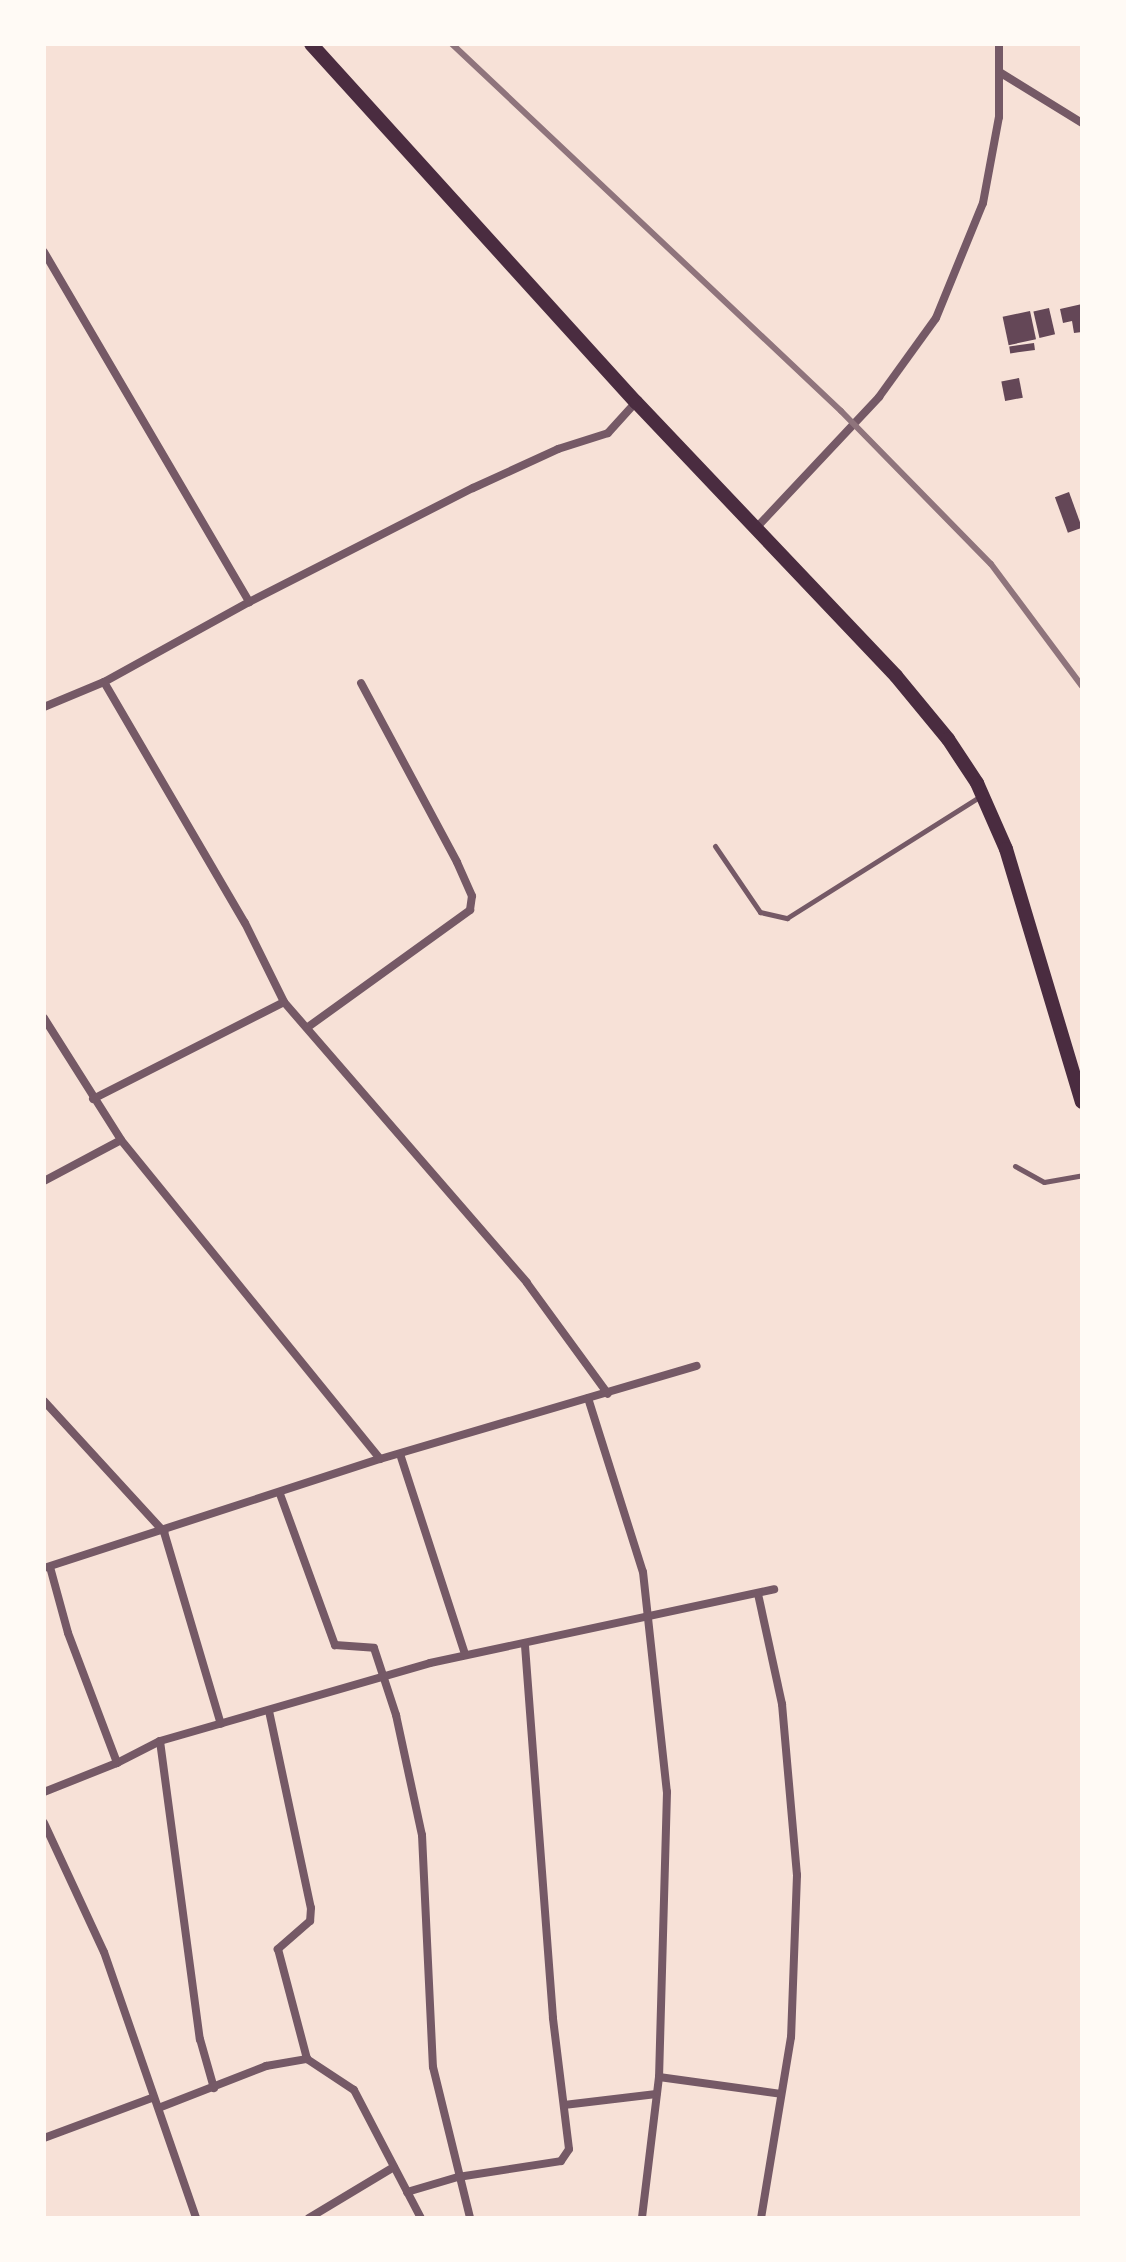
<!DOCTYPE html>
<html>
<head>
<meta charset="utf-8">
<style>
  body { margin:0 }
  #map { position:relative; width:1126px; height:2262px; overflow:hidden; background:#f7e1d7; font-family:"Source Sans 3",sans-serif }
  div>[style] { position:absolute }
  .building>* { inset:0; background:#644757; transform-origin:0 0 }
  .service>* { height:5px; margin:-2.5px; padding:0 2.5px; transform-origin:2.5px; border-radius:2.5px; background:#755966 }
  .minor>* { height:8px; margin:-4px; padding:0 4px; transform-origin:4px; border-radius:4px; background:#755966 }
  .secondary>* { height:14px; margin:-7px; padding:0 7px; transform-origin:7px; border-radius:7px; background:#4a2c40 }
  .rail>* { height:6px; margin:-3px; padding:0 3px; transform-origin:3px; border-radius:3px; background:#8f747c }
  span { translate:-50% -50%; white-space:nowrap; text-align:center; line-height:1.15; -webkit-text-stroke:7px #fffaf5; paint-order:stroke }
  .frame { position:absolute; inset:0; border:46px solid #fffaf5; pointer-events:none }
</style>
</head>
<body>
<div id="map">
  <div class="building">
    <i style="clip-path:polygon(1082px 304px,1082px 332px,1074px 333px,1072px 321px,1063px 323px,1060px 309px)"></i>
    <i style="left:1049px;top:308px;width:27px;height:16px;rotate:77deg"></i>
    <i style="left:1030px;top:311px;width:29px;height:28px;rotate:78deg"></i>
    <i style="left:1034px;top:343px;width:7px;height:25px;rotate:82deg"></i>
    <i style="left:1019px;top:378px;width:20px;height:18px;rotate:79deg"></i>
    <i style="left:1069px;top:492px;width:38px;height:15px;rotate:70deg"></i>
  </div>
  <div class="service">
    <i style="left:715px;top:846px;width:80px;rotate:55.7deg"></i>
    <i style="left:760px;top:912px;width:28px;rotate:13deg"></i>
    <i style="left:787px;top:918px;width:231px;rotate:-32.2deg"></i>
    <i style="left:1015px;top:1166px;width:33px;rotate:29deg"></i>
    <i style="left:1044px;top:1182px;width:39px;rotate:-10deg"></i>
  </div>
  <div class="minor">
    <i style="left:1001px;top:73px;width:95px;rotate:31.7deg"></i>
    <i style="left:44px;top:252px;width:406px;rotate:59.6deg"></i>
    <i style="left:249px;top:602px;width:166px;rotate:151.1deg"></i>
    <i style="left:104px;top:682px;width:65px;rotate:157.4deg"></i>
    <i style="left:758px;top:526px;width:177px;rotate:-46.8deg"></i>
    <i style="left:879px;top:397px;width:97px;rotate:-54.2deg"></i>
    <i style="left:936px;top:318px;width:124px;rotate:-67.8deg"></i>
    <i style="left:983px;top:203px;width:87px;rotate:-79.5deg"></i>
    <i style="left:999px;top:117px;width:73px;rotate:-90deg"></i>
    <i style="left:249px;top:602px;width:251px;rotate:-27deg"></i>
    <i style="left:473px;top:488px;width:94px;rotate:-24.6deg"></i>
    <i style="left:558px;top:449px;width:52px;rotate:-17.7deg"></i>
    <i style="left:608px;top:433px;width:42px;rotate:-47.9deg"></i>
    <i style="left:104px;top:682px;width:279px;rotate:59.7deg"></i>
    <i style="left:245px;top:923px;width:88px;rotate:63.7deg"></i>
    <i style="left:284px;top:1002px;width:371px;rotate:49.1deg"></i>
    <i style="left:527px;top:1283px;width:137px;rotate:53.9deg"></i>
    <i style="left:44px;top:1018px;width:144px;rotate:57.7deg"></i>
    <i style="left:121px;top:1140px;width:411px;rotate:50.9deg"></i>
    <i style="left:308px;top:1027px;width:200px;rotate:-35.8deg"></i>
    <i style="left:470px;top:910px;width:14px;rotate:-82deg"></i>
    <i style="left:472px;top:896px;width:37px;rotate:-114deg"></i>
    <i style="left:457px;top:862px;width:203px;rotate:-118.2deg"></i>
    <i style="left:93px;top:1099px;width:214px;rotate:-26.9deg"></i>
    <i style="left:44px;top:1181px;width:87px;rotate:-28deg"></i>
    <i style="left:588px;top:1398px;width:182px;rotate:72.5deg"></i>
    <i style="left:643px;top:1572px;width:221px;rotate:83.8deg"></i>
    <i style="left:667px;top:1792px;width:285px;rotate:91.6deg"></i>
    <i style="left:659px;top:2077px;width:142px;rotate:96.9deg"></i>
    <i style="left:44px;top:1401px;width:178px;rotate:47.5deg"></i>
    <i style="left:164px;top:1532px;width:200px;rotate:73.5deg"></i>
    <i style="left:400px;top:1454px;width:210px;rotate:72deg"></i>
    <i style="left:280px;top:1494px;width:161px;rotate:70deg"></i>
    <i style="left:335px;top:1645px;width:39px;rotate:4deg"></i>
    <i style="left:374px;top:1648px;width:71px;rotate:71.8deg"></i>
    <i style="left:396px;top:1715px;width:123px;rotate:77.8deg"></i>
    <i style="left:422px;top:1835px;width:232px;rotate:87.3deg"></i>
    <i style="left:433px;top:2067px;width:155px;rotate:76.2deg"></i>
    <i style="left:50px;top:1567px;width:68px;rotate:74.7deg"></i>
    <i style="left:68px;top:1633px;width:139px;rotate:69.3deg"></i>
    <i style="left:117px;top:1763px;width:48px;rotate:-27.1deg"></i>
    <i style="left:160px;top:1741px;width:281px;rotate:-16.1deg"></i>
    <i style="left:430px;top:1663px;width:352px;rotate:-12.1deg"></i>
    <i style="left:44px;top:1568px;width:353px;rotate:-18deg"></i>
    <i style="left:380px;top:1459px;width:330px;rotate:-16.4deg"></i>
    <i style="left:758px;top:1594px;width:113px;rotate:77.7deg"></i>
    <i style="left:782px;top:1704px;width:172px;rotate:85deg"></i>
    <i style="left:797px;top:1875px;width:162px;rotate:92.1deg"></i>
    <i style="left:791px;top:2037px;width:183px;rotate:99.4deg"></i>
    <i style="left:269px;top:1711px;width:201px;rotate:78deg"></i>
    <i style="left:311px;top:1908px;width:13px;rotate:94deg"></i>
    <i style="left:310px;top:1921px;width:43px;rotate:138.8deg"></i>
    <i style="left:278px;top:1949px;width:114px;rotate:75.2deg"></i>
    <i style="left:307px;top:2059px;width:56px;rotate:33.4deg"></i>
    <i style="left:354px;top:2090px;width:144px;rotate:62.4deg"></i>
    <i style="left:160px;top:1741px;width:301px;rotate:82.4deg"></i>
    <i style="left:200px;top:2039px;width:51px;rotate:74.1deg"></i>
    <i style="left:44px;top:1792px;width:79px;rotate:-21.7deg"></i>
    <i style="left:44px;top:1823px;width:142px;rotate:65.1deg"></i>
    <i style="left:104px;top:1952px;width:281px;rotate:70.9deg"></i>
    <i style="left:659px;top:2077px;width:123px;rotate:7.9deg"></i>
    <i style="left:564px;top:2105px;width:93px;rotate:-6.8deg"></i>
    <i style="left:161px;top:2107px;width:113px;rotate:-21.3deg"></i>
    <i style="left:266px;top:2066px;width:42px;rotate:-9.7deg"></i>
    <i style="left:44px;top:2138px;width:117px;rotate:-20.4deg"></i>
    <i style="left:407px;top:2192px;width:53px;rotate:-16.4deg"></i>
    <i style="left:458px;top:2177px;width:104px;rotate:-8.8deg"></i>
    <i style="left:561px;top:2161px;width:14px;rotate:-56deg"></i>
    <i style="left:569px;top:2149px;width:132px;rotate:-97deg"></i>
    <i style="left:553px;top:2018px;width:375px;rotate:-94.3deg"></i>
    <i style="left:309px;top:2218px;width:99px;rotate:-31deg"></i>
  </div>
  <div class="secondary">
    <i style="left:311px;top:44px;width:484px;rotate:47.8deg"></i>
    <i style="left:636px;top:402px;width:378px;rotate:46.5deg"></i>
    <i style="left:896px;top:676px;width:82px;rotate:50.5deg"></i>
    <i style="left:948px;top:739px;width:53px;rotate:56.6deg"></i>
    <i style="left:977px;top:783px;width:72px;rotate:66.3deg"></i>
    <i style="left:1006px;top:849px;width:264px;rotate:73.3deg"></i>
  </div>
  <div class="rail">
    <i style="left:452px;top:44px;width:535px;rotate:43.33deg"></i>
    <i style="left:841px;top:411px;width:214px;rotate:45.6deg"></i>
    <i style="left:991px;top:564px;width:152px;rotate:53.3deg"></i>
  </div>
  <div class="frame"></div>
</div>
</body>
</html>
